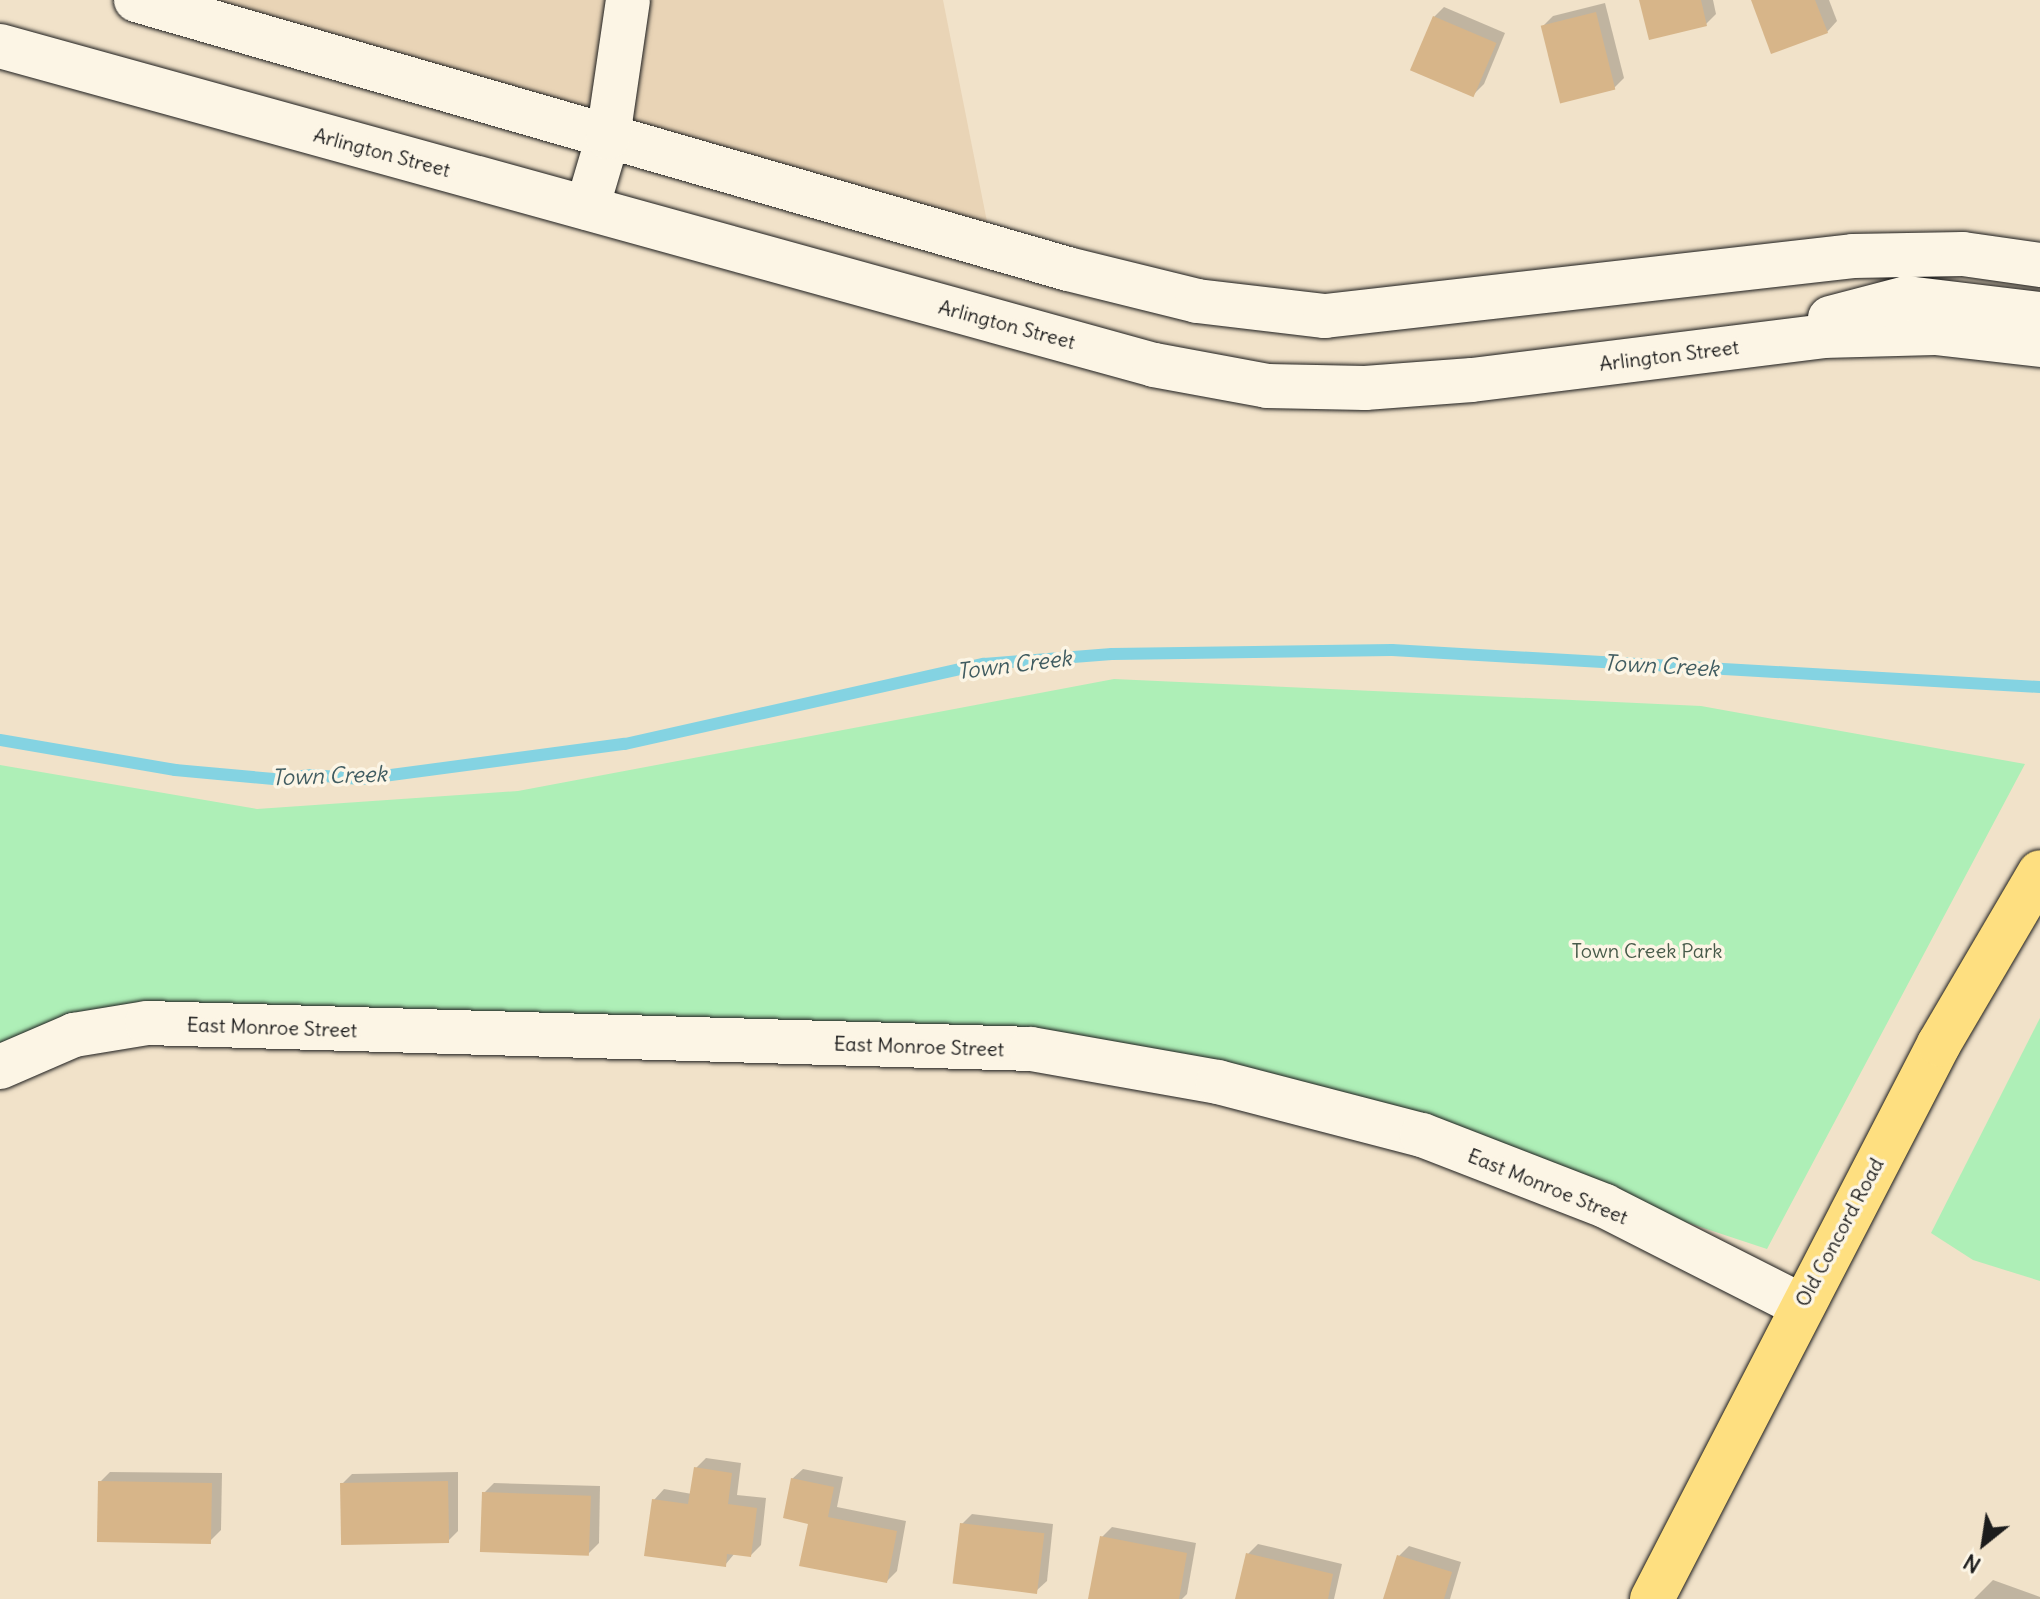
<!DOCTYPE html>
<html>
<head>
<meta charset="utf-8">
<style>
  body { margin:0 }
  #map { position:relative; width:2040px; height:1599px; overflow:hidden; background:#f1e2c9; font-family:Delius,sans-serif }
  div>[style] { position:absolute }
  .built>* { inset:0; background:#e9d4b6 }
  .green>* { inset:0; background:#aeefb7 }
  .shadow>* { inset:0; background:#0003 }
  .stream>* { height:12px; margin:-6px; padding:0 6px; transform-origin:6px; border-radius:6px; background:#84d3e2 }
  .building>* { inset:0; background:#d7b589; transform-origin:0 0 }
  .roads { filter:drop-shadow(0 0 2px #1c1c1c) drop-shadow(0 0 2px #1c1c1c) }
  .minor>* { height:44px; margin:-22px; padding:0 22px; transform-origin:22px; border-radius:22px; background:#fcf5e5 }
  .major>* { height:44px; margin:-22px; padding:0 22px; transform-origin:22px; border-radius:22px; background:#fedf80 }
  span { translate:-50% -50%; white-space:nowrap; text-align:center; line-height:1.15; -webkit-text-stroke:7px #fcf5e5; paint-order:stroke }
  .street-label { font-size:20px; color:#1c1c1c }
  .park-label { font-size:20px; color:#485b4a }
  .water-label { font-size:22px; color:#405c61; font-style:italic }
  .north { position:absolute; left:1944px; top:1503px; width:80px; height:80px; -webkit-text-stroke:6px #fcf5e5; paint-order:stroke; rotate:210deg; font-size:22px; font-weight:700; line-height:32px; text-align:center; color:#1c1c1c }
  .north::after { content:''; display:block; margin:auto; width:28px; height:36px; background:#1c1c1c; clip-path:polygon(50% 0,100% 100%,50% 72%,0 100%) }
</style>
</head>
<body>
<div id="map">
  <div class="built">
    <i style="clip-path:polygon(137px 0,943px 0,992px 247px)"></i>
  </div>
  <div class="green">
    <i style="clip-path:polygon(1114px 679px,1701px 706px,2025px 764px,1767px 1249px,1422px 1135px,1031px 1049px,147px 1023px,0 1070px,0 765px,257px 809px,518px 791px)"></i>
    <i style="clip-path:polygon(2040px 1018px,2040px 1281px,1973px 1260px,1931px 1233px)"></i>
  </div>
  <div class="shadow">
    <i style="clip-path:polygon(1641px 0,1713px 0,1716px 14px,1706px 24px)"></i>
    <i style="clip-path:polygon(1754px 0,1829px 0,1837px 21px,1827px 32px)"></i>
    <i style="clip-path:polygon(1605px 3px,1624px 78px,1614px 88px,1543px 26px,1553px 16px)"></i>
    <i style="clip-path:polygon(1444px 7px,1505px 33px,1484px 84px,1474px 94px,1434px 17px)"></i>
    <i style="clip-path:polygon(706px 1458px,741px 1463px,737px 1495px,766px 1498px,761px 1545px,751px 1555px,735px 1553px,725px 1565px,654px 1500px,664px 1489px,692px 1494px,696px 1468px)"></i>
    <i style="clip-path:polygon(803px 1469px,843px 1477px,837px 1507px,906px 1521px,897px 1571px,887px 1581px,810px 1523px,792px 1479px)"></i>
    <i style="clip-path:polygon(110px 1472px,222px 1473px,221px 1530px,211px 1540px,100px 1482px)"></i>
    <i style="clip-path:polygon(458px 1472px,458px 1531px,448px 1541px,342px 1484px,352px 1474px)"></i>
    <i style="clip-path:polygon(494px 1483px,600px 1486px,599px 1543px,589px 1553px,484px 1493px)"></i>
    <i style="clip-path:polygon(972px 1514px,1053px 1524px,1047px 1581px,1036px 1591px,962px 1524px)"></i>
    <i style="clip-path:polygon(1112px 1527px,1196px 1543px,1187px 1594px,1182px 1599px,1090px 1599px,1102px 1537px)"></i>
    <i style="clip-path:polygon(1258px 1544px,1342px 1564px,1334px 1599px,1237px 1599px,1248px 1554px)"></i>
    <i style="clip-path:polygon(1409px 1546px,1461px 1562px,1450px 1599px,1385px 1599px,1399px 1556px)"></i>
    <i style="clip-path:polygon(1993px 1580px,2040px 1597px,2040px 1599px,1974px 1599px)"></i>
  </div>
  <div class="stream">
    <i style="left:0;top:740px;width:178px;rotate:9.7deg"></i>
    <i style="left:175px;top:770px;width:99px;rotate:5.2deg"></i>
    <i style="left:274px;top:779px;width:38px;rotate:-6deg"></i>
    <i style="left:312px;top:775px;width:49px;rotate:4.7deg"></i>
    <i style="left:361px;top:779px;width:266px;rotate:-7.6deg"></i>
    <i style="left:625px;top:744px;width:368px;rotate:-12.6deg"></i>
    <i style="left:984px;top:664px;width:128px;rotate:-4.5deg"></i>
    <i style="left:1112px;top:654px;width:280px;rotate:-0.8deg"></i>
    <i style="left:1392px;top:650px;width:649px;rotate:3.27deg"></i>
  </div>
  <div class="building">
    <i style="clip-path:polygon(1639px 0,1701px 0,1707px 26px,1649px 40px)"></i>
    <i style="clip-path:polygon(1751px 0,1815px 0,1828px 33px,1771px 54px)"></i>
    <i style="left:1596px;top:12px;width:80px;height:57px;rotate:76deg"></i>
    <i style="left:1433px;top:16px;width:69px;height:59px;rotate:23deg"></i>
    <i style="clip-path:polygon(694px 1467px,732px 1473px,728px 1504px,757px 1508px,751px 1557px,727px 1554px,726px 1567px,644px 1556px,652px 1499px,688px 1504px)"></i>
    <i style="clip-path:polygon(791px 1478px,834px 1487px,828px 1517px,897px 1531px,887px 1583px,799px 1566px,808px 1524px,783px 1518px)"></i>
    <i style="left:98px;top:1481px;width:114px;height:61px;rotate:1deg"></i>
    <i style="left:448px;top:1481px;width:62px;height:108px;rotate:89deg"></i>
    <i style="left:482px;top:1492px;width:109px;height:60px;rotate:2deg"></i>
    <i style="left:960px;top:1523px;width:85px;height:61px;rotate:7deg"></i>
    <i style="clip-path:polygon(1100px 1536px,1187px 1553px,1179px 1599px,1088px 1599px)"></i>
    <i style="clip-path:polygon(1246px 1553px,1333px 1574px,1328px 1599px,1235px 1599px)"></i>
    <i style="clip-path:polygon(1397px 1555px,1452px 1572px,1444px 1599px,1383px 1599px)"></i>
  </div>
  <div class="roads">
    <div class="minor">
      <i style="left:136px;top:0;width:970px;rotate:16.1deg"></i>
      <i style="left:1068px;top:269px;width:133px;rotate:13.9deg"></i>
      <i style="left:1197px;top:301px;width:129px;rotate:6.7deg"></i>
      <i style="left:1325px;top:316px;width:531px;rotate:-6.48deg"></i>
      <i style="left:1853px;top:256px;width:110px;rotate:-1deg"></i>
      <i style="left:1963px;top:254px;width:78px;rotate:8.1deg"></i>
      <i style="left:0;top:46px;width:1197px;rotate:15.45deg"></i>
      <i style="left:1154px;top:365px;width:115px;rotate:10.5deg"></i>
      <i style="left:1267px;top:386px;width:98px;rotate:1.2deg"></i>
      <i style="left:1365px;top:388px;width:107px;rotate:-4.3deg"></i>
      <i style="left:1472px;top:380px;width:354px;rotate:-7.1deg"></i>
      <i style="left:1823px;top:336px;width:112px;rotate:-1.5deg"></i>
      <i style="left:1935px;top:333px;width:106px;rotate:6.5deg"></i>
      <i style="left:587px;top:208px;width:74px;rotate:-73.5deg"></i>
      <i style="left:608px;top:137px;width:138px;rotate:-81.7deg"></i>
      <i style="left:1830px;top:318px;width:80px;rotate:-14.6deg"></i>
      <i style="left:1907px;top:298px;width:134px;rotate:6.9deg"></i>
      <i style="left:0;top:1067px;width:81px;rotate:-23.4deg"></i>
      <i style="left:74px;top:1035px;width:74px;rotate:-9.3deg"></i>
      <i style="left:147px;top:1023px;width:884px;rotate:1.68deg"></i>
      <i style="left:1031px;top:1049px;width:190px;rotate:10deg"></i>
      <i style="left:1218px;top:1082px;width:211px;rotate:14.6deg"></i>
      <i style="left:1422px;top:1135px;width:196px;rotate:21.2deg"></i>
      <i style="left:1605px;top:1206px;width:219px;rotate:26.9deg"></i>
    </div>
    <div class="major">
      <i style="left:1652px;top:1599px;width:625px;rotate:-62.66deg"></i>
      <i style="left:1939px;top:1044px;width:199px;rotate:-59.6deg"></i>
    </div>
  </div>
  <div class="street-label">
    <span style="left:382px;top:152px;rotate:15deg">Arlington Street</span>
    <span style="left:1007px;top:324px;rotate:15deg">Arlington Street</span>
    <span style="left:1669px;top:355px;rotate:-7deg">Arlington Street</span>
    <span style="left:272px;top:1027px;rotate:2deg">East Monroe Street</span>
    <span style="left:919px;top:1046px;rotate:2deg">East Monroe Street</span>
    <span style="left:1548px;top:1186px;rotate:22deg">East Monroe Street</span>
    <span style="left:1839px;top:1232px;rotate:-62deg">Old Concord Road</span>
  </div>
  <div class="park-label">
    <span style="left:1647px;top:950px">Town Creek Park</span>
  </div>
  <div class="water-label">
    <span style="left:1014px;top:665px;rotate:-7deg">Town Creek</span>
    <span style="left:1661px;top:666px;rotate:3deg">Town Creek</span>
    <span style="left:329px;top:776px;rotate:-2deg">Town Creek</span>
  </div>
  <div class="north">N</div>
</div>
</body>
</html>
